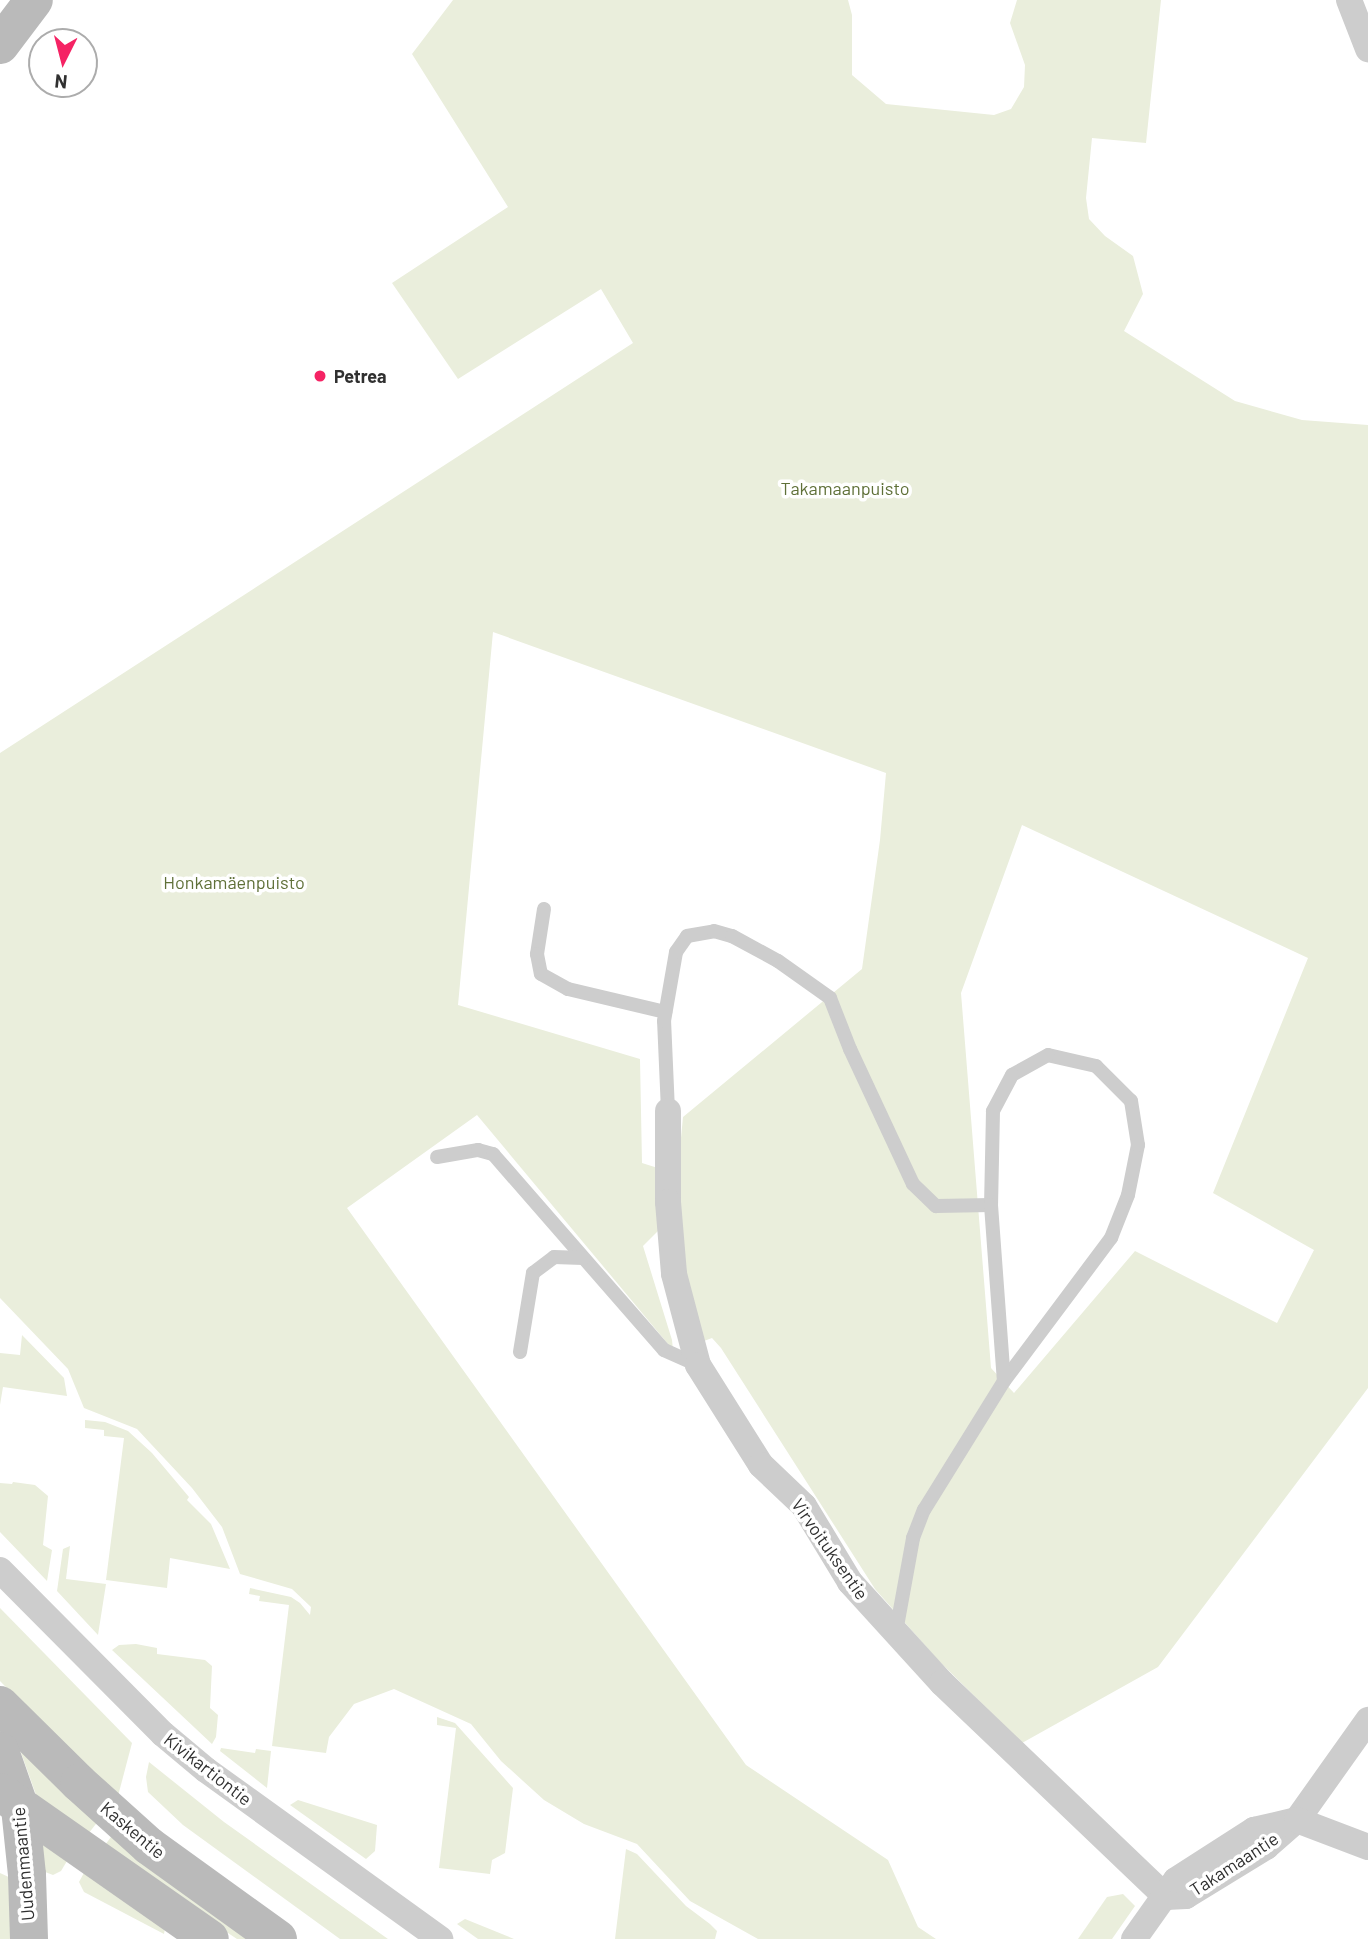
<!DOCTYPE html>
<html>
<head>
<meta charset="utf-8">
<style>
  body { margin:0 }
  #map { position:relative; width:1368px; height:1939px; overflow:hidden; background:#fff; font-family:Barlow,sans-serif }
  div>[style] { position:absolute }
  .green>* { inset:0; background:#eaeedc }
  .lane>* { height:14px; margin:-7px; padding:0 7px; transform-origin:7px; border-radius:7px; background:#cdcdcd }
  .street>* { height:26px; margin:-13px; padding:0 13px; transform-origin:13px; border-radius:13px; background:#cdcdcd }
  .secondary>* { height:38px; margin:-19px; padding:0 19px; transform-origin:19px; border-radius:19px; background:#bababa }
  .dots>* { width:19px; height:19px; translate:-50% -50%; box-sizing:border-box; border:4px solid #fff; border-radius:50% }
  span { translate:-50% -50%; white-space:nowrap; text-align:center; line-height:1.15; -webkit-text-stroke:7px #fff; paint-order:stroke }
  .poi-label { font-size:18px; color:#303030; font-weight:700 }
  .left { translate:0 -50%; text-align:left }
  .park-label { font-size:18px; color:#5f7038 }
  .street-label { font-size:18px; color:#303030 }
  .north { position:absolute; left:28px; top:28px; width:70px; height:70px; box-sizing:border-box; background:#fff; border:2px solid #acacac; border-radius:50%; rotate:186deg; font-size:19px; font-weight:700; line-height:28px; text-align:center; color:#303030 }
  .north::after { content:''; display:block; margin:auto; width:24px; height:32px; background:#f52364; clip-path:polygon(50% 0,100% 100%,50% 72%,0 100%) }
</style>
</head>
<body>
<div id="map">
  <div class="green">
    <i style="clip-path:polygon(evenodd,453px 0,848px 0,852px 15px,852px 75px,886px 104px,994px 115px,1011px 109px,1024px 87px,1025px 65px,1010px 23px,1017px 0,1161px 0,1146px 143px,1092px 138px,1086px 198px,1089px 219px,1105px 236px,1133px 256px,1143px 294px,1124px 331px,1235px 401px,1302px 420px,1368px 425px,1368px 1388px,1158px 1667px,1022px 1743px,938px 1660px,875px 1589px,721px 1348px,712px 1338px,704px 1341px,690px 1297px,682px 1251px,678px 1169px,683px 1117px,862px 969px,880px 840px,886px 773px,493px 632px,458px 1005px,640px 1059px,642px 1163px,661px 1169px,662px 1227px,643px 1246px,672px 1340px,673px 1350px,477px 1115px,347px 1208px,746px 1765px,888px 1860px,918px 1927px,936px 1939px,758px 1939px,690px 1901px,637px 1844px,584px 1824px,544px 1800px,501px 1761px,471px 1724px,394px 1689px,354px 1704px,329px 1737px,326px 1753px,272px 1746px,289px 1605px,259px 1601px,260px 1596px,249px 1594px,250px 1588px,291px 1597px,300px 1603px,310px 1615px,311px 1607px,292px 1589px,240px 1574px,222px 1527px,192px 1488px,137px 1429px,84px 1408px,68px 1369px,0 1298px,0 753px,633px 343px,601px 289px,458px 379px,392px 283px,508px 207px,412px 54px,453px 0,1022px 825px,1308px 958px,1213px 1193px,1314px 1250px,1277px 1323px,1135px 1251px,1014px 1393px,991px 1368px,961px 993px,1022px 825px)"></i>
    <i style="clip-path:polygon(22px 1335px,64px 1378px,67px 1396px,3px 1387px,0 1405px,0 1353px,20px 1355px)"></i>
    <i style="clip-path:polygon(85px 1420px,105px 1422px,128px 1431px,152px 1453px,189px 1497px,187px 1500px,211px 1524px,230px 1569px,170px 1558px,167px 1588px,106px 1580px,124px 1438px,104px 1436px,104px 1430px,85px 1428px)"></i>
    <i style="clip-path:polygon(13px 1482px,35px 1485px,48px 1496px,43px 1545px,52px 1550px,47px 1581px,0 1532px,0 1483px,12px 1484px)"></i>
    <i style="clip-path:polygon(70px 1546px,66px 1579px,106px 1584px,98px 1635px,57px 1591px,63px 1549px)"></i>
    <i style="clip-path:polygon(0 1608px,132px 1743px,118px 1796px,83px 1767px,0 1681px)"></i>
    <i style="clip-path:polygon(136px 1644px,157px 1648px,157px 1654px,205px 1660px,212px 1666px,210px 1708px,218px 1715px,216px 1737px,212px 1744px,112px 1650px,119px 1645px)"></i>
    <i style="clip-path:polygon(437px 1717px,455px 1723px,513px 1788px,505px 1853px,492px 1860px,490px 1874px,439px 1868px,456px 1728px,437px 1725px)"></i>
    <i style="clip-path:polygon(19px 1747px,99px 1820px,85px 1838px,40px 1806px)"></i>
    <i style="clip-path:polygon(221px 1748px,255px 1753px,256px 1749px,271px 1751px,267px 1788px,220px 1751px)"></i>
    <i style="clip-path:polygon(149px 1762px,224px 1822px,388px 1939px,340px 1939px,183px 1825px,148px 1792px,146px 1777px)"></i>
    <i style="clip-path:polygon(298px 1800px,377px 1825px,375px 1851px,366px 1859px,290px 1805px)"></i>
    <i style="clip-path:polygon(114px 1833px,256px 1939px,237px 1939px,102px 1849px)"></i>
    <i style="clip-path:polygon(38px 1840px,67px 1861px,61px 1871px,53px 1875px,40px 1870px)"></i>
    <i style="clip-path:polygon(626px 1849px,637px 1854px,686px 1906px,710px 1924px,717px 1931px,715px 1939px,615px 1939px)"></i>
    <i style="clip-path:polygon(85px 1871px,165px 1928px,164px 1934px,84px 1892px,79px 1882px)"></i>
    <i style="clip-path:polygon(0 1873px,13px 1879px,14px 1939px,0 1939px)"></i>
    <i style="clip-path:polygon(1123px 1894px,1135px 1906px,1112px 1939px,1078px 1939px,1107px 1897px)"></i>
    <i style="clip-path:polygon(465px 1919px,514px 1939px,478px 1939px,457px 1924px)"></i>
  </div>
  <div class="lane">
    <i style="left:544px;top:909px;width:46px;rotate:98.8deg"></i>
    <i style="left:537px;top:954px;width:20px;rotate:79deg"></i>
    <i style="left:541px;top:974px;width:31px;rotate:29deg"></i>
    <i style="left:568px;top:989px;width:100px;rotate:13.3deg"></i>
    <i style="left:668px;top:1111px;width:90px;rotate:-92.5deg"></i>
    <i style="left:664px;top:1021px;width:70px;rotate:-80.1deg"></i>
    <i style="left:676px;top:952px;width:19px;rotate:-55deg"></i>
    <i style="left:687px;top:936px;width:27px;rotate:-10deg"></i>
    <i style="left:714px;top:931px;width:19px;rotate:16deg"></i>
    <i style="left:732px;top:936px;width:52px;rotate:28.5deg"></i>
    <i style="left:778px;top:961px;width:64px;rotate:35.4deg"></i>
    <i style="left:830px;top:998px;width:55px;rotate:68.6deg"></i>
    <i style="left:850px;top:1049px;width:149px;rotate:65deg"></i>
    <i style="left:913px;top:1184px;width:32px;rotate:44deg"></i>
    <i style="left:936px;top:1206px;width:55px;rotate:-1deg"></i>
    <i style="left:437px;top:1157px;width:42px;rotate:-9.7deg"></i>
    <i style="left:478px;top:1150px;width:16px;rotate:15deg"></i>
    <i style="left:493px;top:1154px;width:260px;rotate:48.9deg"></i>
    <i style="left:664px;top:1350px;width:37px;rotate:24deg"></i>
    <i style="left:520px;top:1352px;width:80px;rotate:-80.7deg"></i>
    <i style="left:533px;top:1273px;width:26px;rotate:-37deg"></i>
    <i style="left:554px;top:1257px;width:29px;rotate:2deg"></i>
    <i style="left:896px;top:1632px;width:96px;rotate:-79.7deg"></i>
    <i style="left:913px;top:1538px;width:30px;rotate:-69deg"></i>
    <i style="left:924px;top:1510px;width:152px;rotate:-58.2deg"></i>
    <i style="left:1004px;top:1381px;width:179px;rotate:-53.2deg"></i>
    <i style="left:1111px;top:1238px;width:46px;rotate:-68.4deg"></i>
    <i style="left:1128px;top:1195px;width:51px;rotate:-78.7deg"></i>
    <i style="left:1138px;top:1145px;width:45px;rotate:-99deg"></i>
    <i style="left:1131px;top:1101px;width:49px;rotate:-135deg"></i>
    <i style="left:1096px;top:1066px;width:49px;rotate:-167.1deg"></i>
    <i style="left:1048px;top:1055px;width:41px;rotate:150.9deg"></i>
    <i style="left:1012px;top:1075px;width:41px;rotate:117.8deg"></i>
    <i style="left:993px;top:1111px;width:94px;rotate:91.2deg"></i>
    <i style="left:991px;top:1205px;width:176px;rotate:85.8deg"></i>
  </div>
  <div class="street">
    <i style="left:1349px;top:0;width:53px;rotate:68.8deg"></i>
    <i style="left:668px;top:1111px;width:91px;rotate:90deg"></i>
    <i style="left:668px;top:1202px;width:72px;rotate:85.2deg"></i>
    <i style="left:674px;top:1274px;width:94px;rotate:75.2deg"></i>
    <i style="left:698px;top:1365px;width:118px;rotate:57.8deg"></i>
    <i style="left:761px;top:1465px;width:59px;rotate:43.6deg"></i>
    <i style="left:804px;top:1506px;width:89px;rotate:58.8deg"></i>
    <i style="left:850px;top:1582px;width:137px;rotate:47.7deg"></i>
    <i style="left:942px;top:1683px;width:310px;rotate:43.7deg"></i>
    <i style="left:0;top:1570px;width:231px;rotate:45.2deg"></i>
    <i style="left:163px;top:1734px;width:56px;rotate:39.9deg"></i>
    <i style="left:206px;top:1770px;width:289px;rotate:35.8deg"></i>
    <i style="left:1166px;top:1897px;width:20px;rotate:-3deg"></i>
    <i style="left:1186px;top:1896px;width:94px;rotate:-31.5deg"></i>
    <i style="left:1266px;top:1847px;width:41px;rotate:-41.1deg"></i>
    <i style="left:1297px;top:1820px;width:123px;rotate:-54.6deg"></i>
    <i style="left:1134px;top:1939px;width:72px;rotate:-54.6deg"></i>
    <i style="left:1176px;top:1880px;width:93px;rotate:-32.7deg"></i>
    <i style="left:1254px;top:1830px;width:44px;rotate:-13.1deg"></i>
    <i style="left:1297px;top:1820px;width:76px;rotate:20.8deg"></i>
  </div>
  <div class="secondary">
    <i style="left:0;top:45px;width:56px;rotate:-52.9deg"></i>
    <i style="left:0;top:1705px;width:111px;rotate:44.6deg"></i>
    <i style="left:79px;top:1783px;width:94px;rotate:42deg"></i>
    <i style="left:149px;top:1846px;width:159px;rotate:35.8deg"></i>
    <i style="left:0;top:1751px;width:60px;rotate:70.7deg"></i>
    <i style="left:20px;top:1808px;width:67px;rotate:84deg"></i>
    <i style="left:27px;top:1875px;width:64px;rotate:88.2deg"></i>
    <i style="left:0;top:1792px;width:256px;rotate:35deg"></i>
  </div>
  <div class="dots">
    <i style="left:320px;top:376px;background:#f52364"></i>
  </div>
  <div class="poi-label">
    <span class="left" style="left:334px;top:376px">Petrea</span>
  </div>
  <div class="park-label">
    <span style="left:845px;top:488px">Takamaanpuisto</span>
    <span style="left:234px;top:882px">Honkamäenpuisto</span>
  </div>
  <div class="street-label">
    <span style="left:830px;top:1549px;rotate:55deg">Virvoituksentie</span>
    <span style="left:208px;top:1769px;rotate:38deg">Kivikartiontie</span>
    <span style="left:133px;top:1830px;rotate:40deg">Kaskentie</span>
    <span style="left:23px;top:1864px;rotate:-95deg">Uudenmaantie</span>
    <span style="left:1234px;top:1864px;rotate:-33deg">Takamaantie</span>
  </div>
  <div class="north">N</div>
</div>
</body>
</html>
